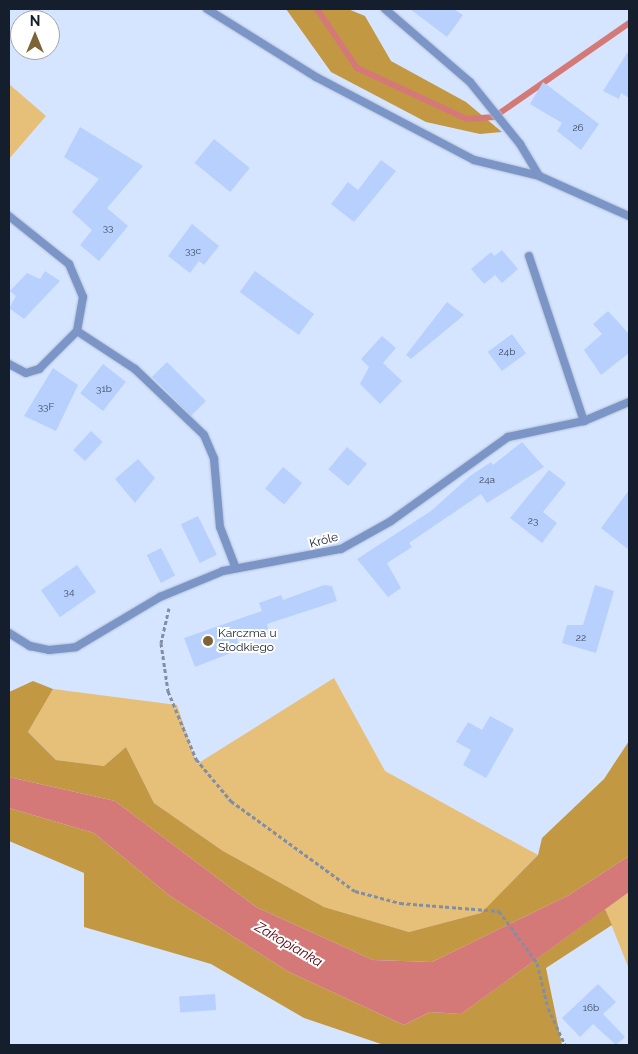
<!DOCTYPE html>
<html>
<head>
<meta charset="utf-8">
<style>
  body { margin:0 }
  #map { position:relative; width:638px; height:1054px; overflow:hidden; background:#d6e5ff; font-family:Raleway,sans-serif }
  div>[style] { position:absolute }
  .green>* { inset:0; background:#e6bf78 }
  .forest>* { inset:0; background:#c39843 }
  .water>* { inset:0; background:#d57978 }
  .stream>* { height:6px; margin:-3px; padding:0 3px; transform-origin:3px; border-radius:3px; background:#d57978 }
  .building>* { inset:0; background:#b7d0fd; transform-origin:0 0 }
  .path>* { height:3px; margin-top:-1.5px; transform-origin:0; background:repeating-linear-gradient(90deg,#828ea3 0 4px,transparent 0 6.5px) }
  .roads { filter:drop-shadow(0 0 1px #b3c1d9) drop-shadow(0 0 1px #b3c1d9) }
  .service>* { height:8px; margin:-4px; padding:0 4px; transform-origin:4px; border-radius:4px; background:#7a95c6 }
  .dots>* { width:14px; height:14px; translate:-50% -50%; box-sizing:border-box; border:2px solid #fff; border-radius:50% }
  span { translate:-50% -50%; white-space:nowrap; text-align:center; line-height:1.15; -webkit-text-stroke:4px #fff; paint-order:stroke }
  .number-label { font-size:10px; color:#3e4a61 }
  .number-label span { -webkit-text-stroke-width:0 }
  .street-label { font-size:12px; color:#151e2d }
  .poi-label { font-size:12px; color:#151e2d }
  .left { translate:0 -50%; text-align:left }
  .water-label { font-size:14px; color:#590310; font-style:italic }
  .frame { position:absolute; inset:0; border:10px solid #151e2d; pointer-events:none }
  .north { position:absolute; left:10px; top:10px; width:50px; height:50px; box-sizing:border-box; background:#fff; border:1px solid #a1a5ab; border-radius:50%; rotate:0deg; font-size:14px; font-weight:700; line-height:20px; text-align:center; color:#151e2d }
  .north::after { content:''; display:block; margin:auto; width:18px; height:22px; background:#7d6335; clip-path:polygon(50% 0,100% 100%,50% 72%,0 100%) }
</style>
</head>
<body>
<div id="map">
  <div class="green">
    <i style="clip-path:polygon(9px 84px,46px 116px,9px 159px)"></i>
    <i style="clip-path:polygon(334px 678px,385px 771px,538px 855px,481px 913px,409px 932px,324px 907px,223px 851px,154px 803px,126px 747px,104px 766px,56px 760px,28px 732px,53px 689px,177px 705px,197px 764px)"></i>
    <i style="clip-path:polygon(629px 892px,629px 969px,605px 909px)"></i>
  </div>
  <div class="forest">
    <i style="clip-path:polygon(286px 9px,348px 9px,365px 16px,391px 61px,466px 102px,502px 132px,480px 134px,426px 122px,331px 72px)"></i>
    <i style="clip-path:polygon(33px 681px,53px 689px,28px 732px,56px 760px,104px 766px,126px 747px,154px 803px,223px 851px,324px 907px,409px 932px,481px 913px,538px 855px,542px 838px,604px 779px,629px 741px,629px 856px,569px 895px,432px 962px,373px 960px,256px 907px,115px 801px,9px 777px,9px 692px)"></i>
    <i style="clip-path:polygon(9px 808px,94px 833px,170px 896px,289px 972px,404px 1025px,430px 1012px,461px 1014px,605px 909px,612px 925px,546px 968px,562px 1045px,384px 1045px,304px 1018px,211px 964px,84px 927px,84px 873px,9px 841px)"></i>
  </div>
  <div class="water">
    <i style="clip-path:polygon(9px 777px,115px 801px,256px 907px,373px 960px,432px 962px,569px 895px,629px 856px,629px 892px,461px 1014px,430px 1012px,404px 1025px,289px 972px,170px 896px,94px 833px,9px 808px)"></i>
  </div>
  <div class="stream">
    <i style="left:317px;top:9px;width:71px;rotate:55.9deg"></i>
    <i style="left:357px;top:68px;width:121px;rotate:24.9deg"></i>
    <i style="left:467px;top:119px;width:27px;rotate:-4deg"></i>
    <i style="left:494px;top:117px;width:165px;rotate:-34.8deg"></i>
  </div>
  <div class="building">
    <i style="clip-path:polygon(410px 9px,454px 9px,463px 15px,447px 37px)"></i>
    <i style="clip-path:polygon(629px 50px,629px 98px,621px 93px,619px 99px,603px 91px)"></i>
    <i style="clip-path:polygon(543px 82px,599px 124px,581px 150px,557px 131px,562px 123px,530px 104px)"></i>
    <i style="clip-path:polygon(80px 127px,143px 166px,107px 208px,128px 226px,99px 261px,80px 245px,92px 230px,72px 212px,99px 179px,64px 157px)"></i>
    <i style="left:214px;top:139px;width:46px;height:31px;rotate:39deg"></i>
    <i style="clip-path:polygon(381px 160px,396px 171px,354px 222px,331px 204px,348px 182px,358px 190px)"></i>
    <i style="clip-path:polygon(192px 224px,219px 246px,204px 265px,199px 261px,190px 273px,168px 256px)"></i>
    <i style="clip-path:polygon(502px 250px,518px 269px,502px 283px,495px 275px,484px 284px,471px 269px,491px 252px,494px 256px)"></i>
    <i style="clip-path:polygon(45px 271px,60px 281px,24px 319px,9px 308px,16px 296px,10px 291px,27px 273px,40px 279px)"></i>
    <i style="left:255px;top:271px;width:73px;height:26px;rotate:36deg"></i>
    <i style="clip-path:polygon(447px 302px,464px 315px,411px 359px,406px 355px)"></i>
    <i style="clip-path:polygon(608px 311px,629px 334px,629px 353px,601px 375px,584px 350px,602px 334px,593px 324px)"></i>
    <i style="left:512px;top:334px;width:24px;height:30px;rotate:54deg"></i>
    <i style="clip-path:polygon(382px 336px,396px 348px,383px 363px,402px 381px,380px 404px,360px 384px,369px 367px,361px 359px)"></i>
    <i style="left:167px;top:362px;width:55px;height:21px;rotate:45deg"></i>
    <i style="left:103px;top:364px;width:29px;height:37px;rotate:38deg"></i>
    <i style="clip-path:polygon(53px 368px,78px 385px,56px 431px,24px 416px)"></i>
    <i style="left:91px;top:431px;width:16px;height:26px;rotate:43deg"></i>
    <i style="clip-path:polygon(522px 442px,544px 467px,487px 503px,481px 494px,409px 543px,412px 547px,387px 563px,401px 588px,388px 597px,357px 559px,431px 511px,470px 476px,491px 462px,493px 465px)"></i>
    <i style="left:347px;top:447px;width:26px;height:29px;rotate:40deg"></i>
    <i style="clip-path:polygon(138px 459px,155px 478px,135px 503px,115px 479px)"></i>
    <i style="left:283px;top:467px;width:25px;height:28px;rotate:40deg"></i>
    <i style="clip-path:polygon(549px 470px,566px 483px,543px 512px,557px 523px,542px 543px,510px 518px)"></i>
    <i style="clip-path:polygon(629px 490px,629px 550px,601px 528px)"></i>
    <i style="left:198px;top:516px;width:43px;height:19px;rotate:64deg"></i>
    <i style="left:161px;top:548px;width:31px;height:16px;rotate:63deg"></i>
    <i style="left:77px;top:565px;width:33px;height:44px;rotate:55deg"></i>
    <i style="clip-path:polygon(324px 585px,332px 586px,337px 601px,267px 624px,268px 629px,237px 639px,241px 649px,195px 667px,184px 638px,262px 611px,259px 603px,281px 595px,283px 600px)"></i>
    <i style="clip-path:polygon(595px 585px,614px 591px,596px 653px,562px 643px,567px 625px,583px 625px)"></i>
    <i style="clip-path:polygon(490px 716px,514px 729px,486px 778px,463px 765px,471px 750px,456px 742px,468px 722px,482px 730px)"></i>
    <i style="clip-path:polygon(598px 984px,616px 1002px,603px 1014px,625px 1037px,616px 1045px,593px 1024px,580px 1037px,562px 1018px)"></i>
    <i style="left:215px;top:994px;width:16px;height:36px;rotate:86deg"></i>
  </div>
  <div class="path">
    <i style="left:169px;top:608px;width:36px;rotate:103deg"></i>
    <i style="left:161px;top:643px;width:49px;rotate:81.7deg"></i>
    <i style="left:168px;top:691px;width:74px;rotate:67.6deg"></i>
    <i style="left:196px;top:759px;width:55px;rotate:50.2deg"></i>
    <i style="left:231px;top:801px;width:153px;rotate:36deg"></i>
    <i style="left:355px;top:891px;width:47px;rotate:14.9deg"></i>
    <i style="left:400px;top:903px;width:99px;rotate:4.6deg"></i>
    <i style="left:499px;top:911px;width:64px;rotate:53.8deg"></i>
    <i style="left:537px;top:963px;width:46px;rotate:76.3deg"></i>
    <i style="left:548px;top:1008px;width:41px;rotate:65.3deg"></i>
  </div>
  <div class="roads">
    <div class="service">
      <i style="left:207px;top:9px;width:128px;rotate:32deg"></i>
      <i style="left:316px;top:77px;width:178px;rotate:27.7deg"></i>
      <i style="left:474px;top:160px;width:67px;rotate:13.8deg"></i>
      <i style="left:539px;top:176px;width:98px;rotate:24deg"></i>
      <i style="left:385px;top:9px;width:112px;rotate:40.7deg"></i>
      <i style="left:470px;top:82px;width:80px;rotate:51.1deg"></i>
      <i style="left:520px;top:144px;width:37px;rotate:59deg"></i>
      <i style="left:9px;top:216px;width:77px;rotate:38.7deg"></i>
      <i style="left:69px;top:264px;width:36px;rotate:67deg"></i>
      <i style="left:83px;top:297px;width:35px;rotate:100deg"></i>
      <i style="left:77px;top:331px;width:69px;rotate:33.2deg"></i>
      <i style="left:135px;top:369px;width:95px;rotate:43.7deg"></i>
      <i style="left:204px;top:435px;width:26px;rotate:67deg"></i>
      <i style="left:214px;top:459px;width:68px;rotate:85deg"></i>
      <i style="left:220px;top:527px;width:42px;rotate:69deg"></i>
      <i style="left:529px;top:256px;width:174px;rotate:71.6deg"></i>
      <i style="left:9px;top:364px;width:19px;rotate:28deg"></i>
      <i style="left:26px;top:373px;width:14px;rotate:-17deg"></i>
      <i style="left:39px;top:369px;width:54px;rotate:-45deg"></i>
      <i style="left:9px;top:633px;width:25px;rotate:32deg"></i>
      <i style="left:30px;top:646px;width:19px;rotate:12deg"></i>
      <i style="left:49px;top:650px;width:27px;rotate:-6deg"></i>
      <i style="left:76px;top:647px;width:98px;rotate:-30.8deg"></i>
      <i style="left:160px;top:597px;width:68px;rotate:-22.4deg"></i>
      <i style="left:223px;top:571px;width:120px;rotate:-10.6deg"></i>
      <i style="left:341px;top:549px;width:57px;rotate:-29.2deg"></i>
      <i style="left:391px;top:521px;width:144px;rotate:-35.7deg"></i>
      <i style="left:508px;top:437px;width:78px;rotate:-11.9deg"></i>
      <i style="left:584px;top:421px;width:49px;rotate:-22.9deg"></i>
    </div>
  </div>
  <div class="dots">
    <i style="left:208px;top:641px;background:#7d6335"></i>
  </div>
  <div class="number-label">
    <span style="left:578px;top:128px">26</span>
    <span style="left:108px;top:228px">33</span>
    <span style="left:193px;top:251px">33c</span>
    <span style="left:507px;top:352px">24b</span>
    <span style="left:104px;top:389px">31b</span>
    <span style="left:46px;top:407px">33F</span>
    <span style="left:487px;top:480px">24a</span>
    <span style="left:533px;top:521px">23</span>
    <span style="left:69px;top:592px">34</span>
    <span style="left:581px;top:638px">22</span>
    <span style="left:591px;top:1008px">16b</span>
  </div>
  <div class="street-label">
    <span style="left:324px;top:541px;rotate:-15deg">Króle</span>
  </div>
  <div class="poi-label">
    <span class="left" style="left:218px;top:641px">Karczma u<br>Słodkiego</span>
  </div>
  <div class="water-label">
    <span style="left:289px;top:944px;rotate:30deg">Zakopianka</span>
  </div>
  <div class="frame"></div>
  <div class="north">N</div>
</div>
</body>
</html>
